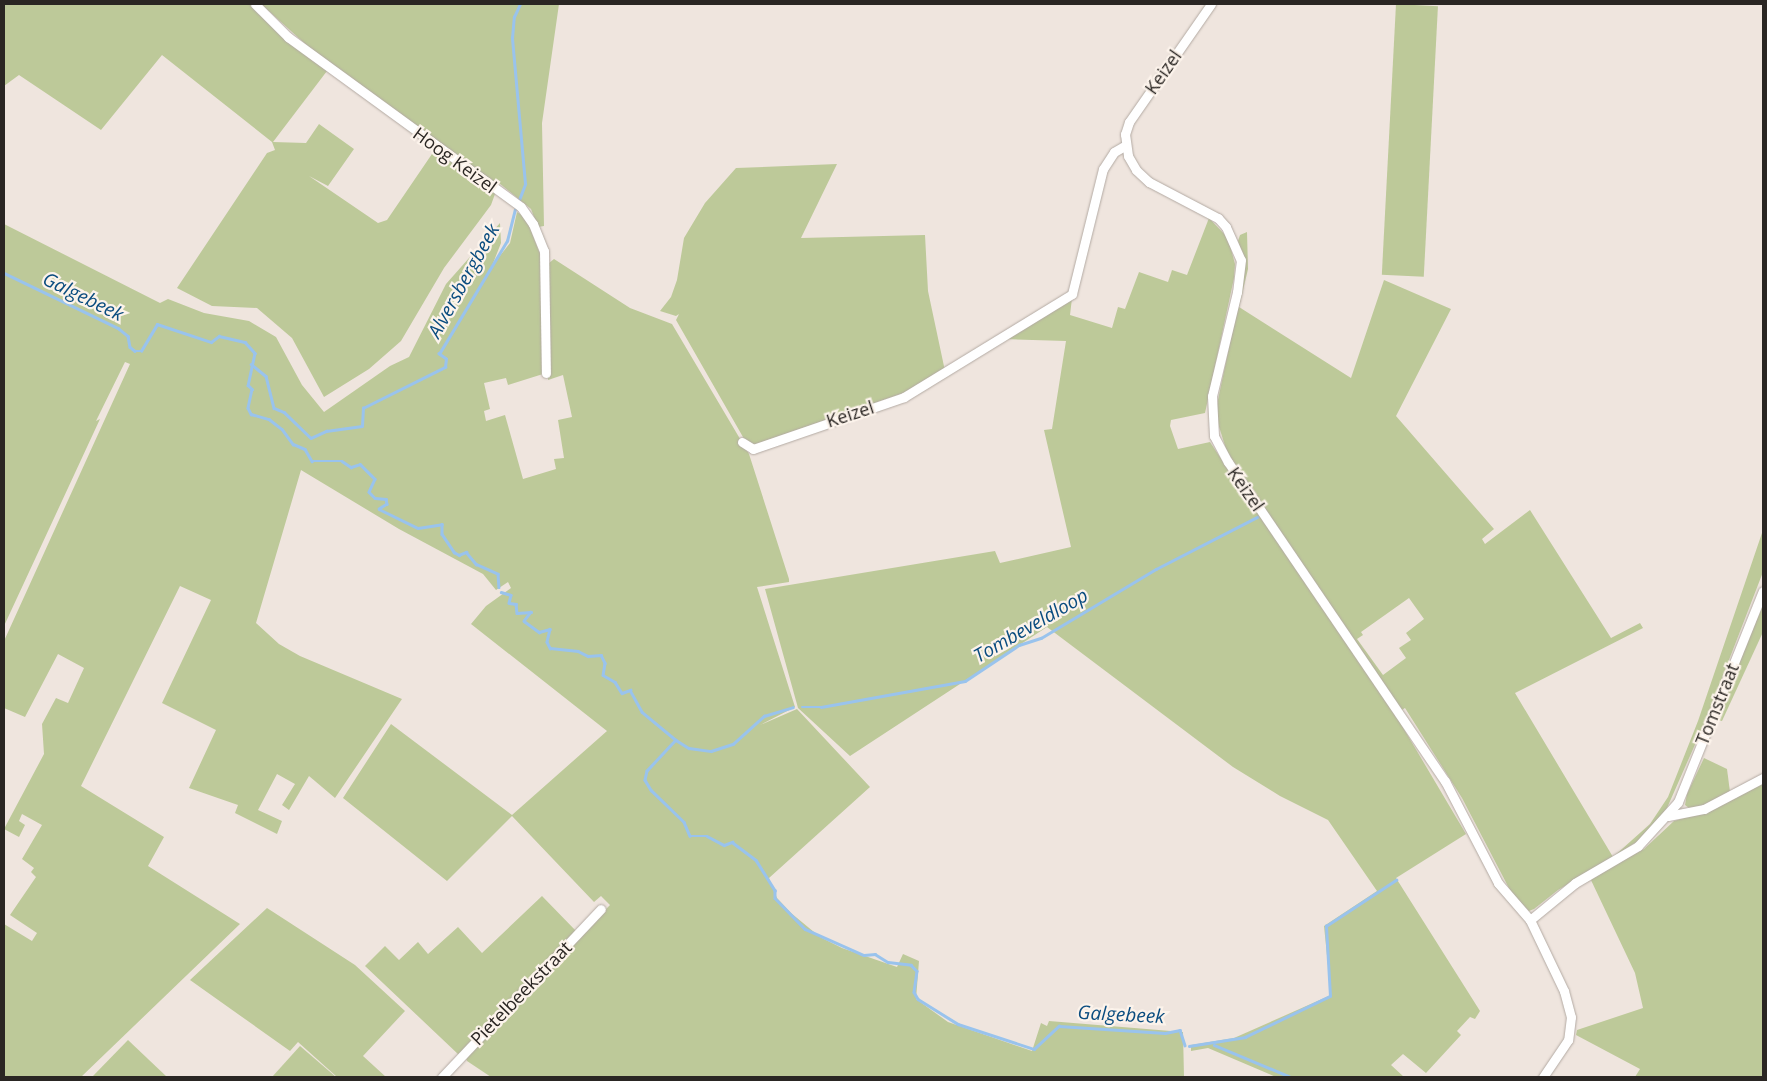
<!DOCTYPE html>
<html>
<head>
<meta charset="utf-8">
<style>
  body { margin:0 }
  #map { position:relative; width:1767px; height:1081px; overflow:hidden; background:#efe5de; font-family:"Open Sans",sans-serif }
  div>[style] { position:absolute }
  .green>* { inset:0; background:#bdc999; transform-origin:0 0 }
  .stream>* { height:2.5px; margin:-1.25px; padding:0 1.25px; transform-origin:1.25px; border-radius:1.25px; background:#99c3ed }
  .roads { filter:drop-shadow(0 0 1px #b3aaa3) drop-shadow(0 0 1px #b3aaa3) }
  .street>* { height:9px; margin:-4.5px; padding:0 4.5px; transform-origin:4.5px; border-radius:4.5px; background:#fff }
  span { translate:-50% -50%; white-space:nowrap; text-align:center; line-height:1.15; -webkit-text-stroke:4.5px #fcf3eb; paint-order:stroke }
  .street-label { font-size:18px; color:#2a2623 }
  .water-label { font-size:19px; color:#0a4c7f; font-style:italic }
  .frame { position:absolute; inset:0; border:5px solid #2a2623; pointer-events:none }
</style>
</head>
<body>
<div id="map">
  <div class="green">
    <i style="clip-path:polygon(4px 4px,251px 4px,267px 22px,327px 71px,273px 142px,306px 143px,319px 124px,354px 149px,328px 186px,309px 176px,378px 223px,387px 220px,434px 151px,454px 164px,458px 158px,322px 59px,261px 4px,559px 4px,542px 123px,544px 226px,538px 227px,531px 209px,499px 183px,491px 205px,444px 268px,401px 341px,369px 369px,324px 397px,292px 338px,257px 308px,212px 306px,177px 288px,267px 153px,275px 150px,272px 142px,162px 55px,101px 130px,19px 75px,4px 86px)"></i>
    <i style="left:1396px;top:4px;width:42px;height:271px;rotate:3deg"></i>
    <i style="clip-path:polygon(837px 164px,801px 238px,925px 235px,928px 291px,945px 371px,912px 390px,757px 444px,747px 444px,676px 320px,679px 314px,676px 316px,660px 311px,671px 297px,677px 280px,684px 238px,705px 203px,736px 168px)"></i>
    <i style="clip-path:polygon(517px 212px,526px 218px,542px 259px,543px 374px,508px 385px,506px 378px,484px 383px,490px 409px,484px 411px,486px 421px,505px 415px,523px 479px,556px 469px,554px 459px,564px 458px,558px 420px,572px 417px,563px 375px,548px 380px,549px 263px,554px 259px,630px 308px,672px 324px,749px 454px,789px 579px,789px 582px,757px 587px,795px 707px,760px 725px,797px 709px,870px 787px,769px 878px,777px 898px,791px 913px,820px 937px,842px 948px,897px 967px,903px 954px,919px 961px,916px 999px,948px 1022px,1032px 1051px,1041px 1023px,1047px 1026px,1049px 1021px,1183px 1032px,1184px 1077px,491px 1077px,467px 1061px,465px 1056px,610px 905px,601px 896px,594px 902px,512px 816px,447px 881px,343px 798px,391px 724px,512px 815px,607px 731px,471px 624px,486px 606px,511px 588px,508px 582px,496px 590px,483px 574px,399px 529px,301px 470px,256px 623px,279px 644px,300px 656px,402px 699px,335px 798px,309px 776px,289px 810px,282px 805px,295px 784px,277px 774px,258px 810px,282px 821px,277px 834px,235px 813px,238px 805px,189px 788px,216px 730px,162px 703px,211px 600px,180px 586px,81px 786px,164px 837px,148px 866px,240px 924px,81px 1077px,4px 1077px,4px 924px,32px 941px,37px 933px,10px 915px,36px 877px,31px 872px,34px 868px,22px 859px,42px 825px,22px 814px,19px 821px,25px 825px,19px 837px,4px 829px,44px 754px,42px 724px,56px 698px,68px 703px,84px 668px,58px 654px,25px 717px,4px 708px,4px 641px,130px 364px,125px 362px,96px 421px,100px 419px,4px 626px,4px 224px,160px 303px,168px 299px,204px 313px,249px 321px,276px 337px,302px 385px,324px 412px,390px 366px,409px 357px,446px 284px,500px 223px,501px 243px,492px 266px,510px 243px)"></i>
    <i style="clip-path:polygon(evenodd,1209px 218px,1228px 238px,1235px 264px,1234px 278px,1205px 413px,1171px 420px,1170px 426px,1178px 449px,1210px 442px,1254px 509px,1262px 503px,1227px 452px,1215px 414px,1244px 276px,1245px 263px,1238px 241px,1240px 235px,1247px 232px,1248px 269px,1239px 307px,1351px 378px,1384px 280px,1451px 309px,1396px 416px,1494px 529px,1482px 539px,1485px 544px,1530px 510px,1611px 638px,1640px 623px,1643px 628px,1515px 693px,1613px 857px,1650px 824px,1668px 797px,1698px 721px,1763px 530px,1763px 572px,1705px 722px,1667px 808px,1644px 837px,1613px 857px,1558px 890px,1534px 909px,1529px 911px,1512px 894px,1462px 798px,1405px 708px,1395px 714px,1466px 834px,1396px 878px,1480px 1011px,1475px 1019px,1470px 1017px,1457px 1031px,1461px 1035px,1426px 1073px,1403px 1054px,1391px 1065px,1404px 1077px,1276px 1077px,1208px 1048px,1191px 1051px,1191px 1045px,1234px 1038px,1331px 995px,1324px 926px,1377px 891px,1328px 820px,1280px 796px,1233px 767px,1047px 627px,850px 756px,798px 708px,765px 589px,995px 551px,1000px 563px,1071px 547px,1044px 430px,1052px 429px,1066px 341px,1004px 339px,1072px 298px,1070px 315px,1112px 328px,1118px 307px,1125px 309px,1139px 272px,1168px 282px,1172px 270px,1187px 275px,1209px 218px,1409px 598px,1424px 619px,1406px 633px,1411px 640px,1399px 648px,1406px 658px,1383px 675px,1357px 639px,1363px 635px,1361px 632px,1409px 598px)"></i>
    <i style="clip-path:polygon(1763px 602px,1763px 632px,1722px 721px,1716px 720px)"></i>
    <i style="clip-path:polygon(1704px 758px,1727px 769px,1730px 792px,1706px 805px,1689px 808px,1685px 805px,1687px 794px)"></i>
    <i style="clip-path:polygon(1763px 781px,1763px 1077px,1635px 1077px,1640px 1069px,1576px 1035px,1577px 1030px,1643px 1008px,1635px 973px,1590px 878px,1644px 849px,1674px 821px,1704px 812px)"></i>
    <i style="clip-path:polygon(542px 896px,576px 931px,459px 1055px,365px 966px,385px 946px,399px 960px,418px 942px,428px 954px,458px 927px,482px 953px)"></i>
    <i style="clip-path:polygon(267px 908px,355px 965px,405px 1011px,363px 1056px,386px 1077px,337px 1077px,298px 1042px,290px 1051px,190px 980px)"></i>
    <i style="clip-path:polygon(128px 1040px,167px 1077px,92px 1077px)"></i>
    <i style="clip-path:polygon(300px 1046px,336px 1077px,272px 1077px)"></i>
  </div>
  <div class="stream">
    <i style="left:519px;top:200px;width:17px;rotate:-69deg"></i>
    <i style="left:525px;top:184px;width:147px;rotate:-95.1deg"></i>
    <i style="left:512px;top:38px;width:21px;rotate:-85deg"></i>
    <i style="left:514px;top:17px;width:14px;rotate:-65deg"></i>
    <i style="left:4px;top:273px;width:127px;rotate:25.8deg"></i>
    <i style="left:118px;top:328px;width:13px;rotate:39deg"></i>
    <i style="left:128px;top:336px;width:11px;rotate:80deg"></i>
    <i style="left:130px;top:347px;width:6px;rotate:39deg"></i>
    <i style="left:135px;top:351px;width:6px"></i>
    <i style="left:141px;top:351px;width:31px;rotate:-59deg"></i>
    <i style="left:157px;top:324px;width:57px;rotate:18.4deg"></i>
    <i style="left:211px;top:342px;width:10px;rotate:-37deg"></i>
    <i style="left:219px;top:336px;width:27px;rotate:13deg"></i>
    <i style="left:245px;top:342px;width:15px;rotate:48deg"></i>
    <i style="left:255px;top:353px;width:33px;rotate:102deg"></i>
    <i style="left:248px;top:385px;width:6px;rotate:45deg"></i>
    <i style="left:252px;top:389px;width:19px;rotate:102deg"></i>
    <i style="left:248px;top:408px;width:7px;rotate:63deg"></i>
    <i style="left:251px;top:414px;width:19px;rotate:16deg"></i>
    <i style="left:269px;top:419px;width:16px;rotate:38deg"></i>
    <i style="left:282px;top:429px;width:19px;rotate:54deg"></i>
    <i style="left:293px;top:444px;width:13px;rotate:23deg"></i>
    <i style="left:305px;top:449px;width:14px;rotate:60deg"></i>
    <i style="left:312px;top:461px;width:30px"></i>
    <i style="left:342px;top:461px;width:11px;rotate:34deg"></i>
    <i style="left:351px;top:467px;width:9px;rotate:-18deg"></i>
    <i style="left:360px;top:464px;width:21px;rotate:45deg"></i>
    <i style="left:375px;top:479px;width:14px;rotate:115deg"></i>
    <i style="left:369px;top:492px;width:8px;rotate:45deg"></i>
    <i style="left:375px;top:498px;width:11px;rotate:5deg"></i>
    <i style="left:386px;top:499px;width:5px;rotate:79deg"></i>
    <i style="left:387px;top:504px;width:9px;rotate:148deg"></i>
    <i style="left:379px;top:509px;width:43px;rotate:26deg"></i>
    <i style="left:418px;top:528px;width:24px;rotate:-9deg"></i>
    <i style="left:442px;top:524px;width:10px;rotate:90deg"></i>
    <i style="left:442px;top:534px;width:22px;rotate:56deg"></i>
    <i style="left:454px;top:552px;width:6px;rotate:31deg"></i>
    <i style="left:459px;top:555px;width:8px;rotate:-23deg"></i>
    <i style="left:466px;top:552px;width:16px;rotate:50deg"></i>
    <i style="left:476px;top:564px;width:24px;rotate:24deg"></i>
    <i style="left:498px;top:574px;width:13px;rotate:86deg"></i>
    <i style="left:251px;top:364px;width:19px;rotate:39deg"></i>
    <i style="left:266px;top:376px;width:33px;rotate:76deg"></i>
    <i style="left:274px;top:408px;width:11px;rotate:22deg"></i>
    <i style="left:284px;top:412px;width:37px;rotate:44deg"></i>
    <i style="left:311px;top:438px;width:17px;rotate:-25deg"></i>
    <i style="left:326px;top:431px;width:36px;rotate:-8deg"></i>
    <i style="left:362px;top:426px;width:18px;rotate:-87deg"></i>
    <i style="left:363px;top:408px;width:92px;rotate:-26.6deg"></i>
    <i style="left:445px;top:367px;width:8px;rotate:-83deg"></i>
    <i style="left:446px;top:359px;width:9px;rotate:-144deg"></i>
    <i style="left:439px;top:354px;width:132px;rotate:-59deg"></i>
    <i style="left:507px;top:241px;width:32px;rotate:-76deg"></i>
    <i style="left:501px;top:592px;width:10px;rotate:17deg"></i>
    <i style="left:511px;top:595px;width:8px;rotate:104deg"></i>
    <i style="left:509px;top:603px;width:7px;rotate:8deg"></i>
    <i style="left:516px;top:604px;width:9px;rotate:84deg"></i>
    <i style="left:517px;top:613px;width:14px;rotate:-4deg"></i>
    <i style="left:531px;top:612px;width:11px;rotate:128deg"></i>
    <i style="left:524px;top:621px;width:19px;rotate:36deg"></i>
    <i style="left:539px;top:632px;width:11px;rotate:-15deg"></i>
    <i style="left:550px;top:629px;width:13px;rotate:103deg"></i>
    <i style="left:547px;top:642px;width:7px;rotate:63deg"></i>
    <i style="left:550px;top:648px;width:28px;rotate:6deg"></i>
    <i style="left:578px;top:651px;width:11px;rotate:27deg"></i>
    <i style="left:588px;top:656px;width:13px;rotate:-4deg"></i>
    <i style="left:601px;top:655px;width:9px;rotate:63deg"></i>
    <i style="left:605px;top:663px;width:12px;rotate:99deg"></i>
    <i style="left:603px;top:675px;width:14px;rotate:30deg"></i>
    <i style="left:615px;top:682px;width:13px;rotate:58deg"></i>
    <i style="left:622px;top:693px;width:9px;rotate:-21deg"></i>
    <i style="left:630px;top:690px;width:25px;rotate:61deg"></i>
    <i style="left:642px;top:712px;width:44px;rotate:39.5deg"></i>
    <i style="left:676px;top:740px;width:42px;rotate:133.1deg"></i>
    <i style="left:647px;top:771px;width:9px;rotate:103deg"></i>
    <i style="left:645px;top:780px;width:12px;rotate:59deg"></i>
    <i style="left:651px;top:790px;width:46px;rotate:44.1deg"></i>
    <i style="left:684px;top:822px;width:15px;rotate:67deg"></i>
    <i style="left:690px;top:836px;width:17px"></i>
    <i style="left:707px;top:836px;width:19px;rotate:28deg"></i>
    <i style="left:724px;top:845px;width:9px;rotate:-21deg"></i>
    <i style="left:732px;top:842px;width:30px;rotate:37deg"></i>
    <i style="left:756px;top:860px;width:36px;rotate:58deg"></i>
    <i style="left:775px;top:890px;width:8px;rotate:90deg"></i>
    <i style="left:775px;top:898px;width:43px;rotate:45.9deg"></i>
    <i style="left:805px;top:929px;width:64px;rotate:23.8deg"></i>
    <i style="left:864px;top:955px;width:11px;rotate:-5deg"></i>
    <i style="left:875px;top:954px;width:15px;rotate:32deg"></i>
    <i style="left:888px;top:962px;width:23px;rotate:7deg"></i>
    <i style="left:911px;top:965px;width:8px;rotate:45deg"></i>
    <i style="left:917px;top:971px;width:21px;rotate:98deg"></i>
    <i style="left:914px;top:992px;width:8px;rotate:60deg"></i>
    <i style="left:918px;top:999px;width:47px;rotate:32deg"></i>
    <i style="left:958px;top:1024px;width:80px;rotate:18.2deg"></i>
    <i style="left:1034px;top:1049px;width:34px;rotate:-43deg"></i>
    <i style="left:1059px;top:1026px;width:106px;rotate:3.8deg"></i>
    <i style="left:1165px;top:1033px;width:15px;rotate:-11deg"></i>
    <i style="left:1180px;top:1030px;width:16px;rotate:72deg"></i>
    <i style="left:802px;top:707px;width:19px"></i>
    <i style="left:821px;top:707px;width:146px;rotate:-10.2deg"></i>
    <i style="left:965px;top:681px;width:65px;rotate:-33.7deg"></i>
    <i style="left:1019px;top:645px;width:23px;rotate:-18deg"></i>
    <i style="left:1041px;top:638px;width:134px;rotate:-31deg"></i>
    <i style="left:1156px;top:569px;width:114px;rotate:-27.2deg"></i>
    <i style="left:676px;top:740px;width:15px;rotate:32deg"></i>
    <i style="left:689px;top:748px;width:22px;rotate:8deg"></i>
    <i style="left:711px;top:751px;width:23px;rotate:-18deg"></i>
    <i style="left:733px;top:744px;width:42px;rotate:-42.1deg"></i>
    <i style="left:764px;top:716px;width:30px;rotate:-17deg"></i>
    <i style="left:1214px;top:1045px;width:83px;rotate:22.6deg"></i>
    <i style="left:1189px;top:1046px;width:57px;rotate:-9.1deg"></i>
    <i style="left:1245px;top:1037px;width:94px;rotate:-25.8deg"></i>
    <i style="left:1330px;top:996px;width:70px;rotate:-93.3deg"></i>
    <i style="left:1326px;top:926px;width:84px;rotate:-33.3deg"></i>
  </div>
  <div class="roads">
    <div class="street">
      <i style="left:255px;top:4px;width:47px;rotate:45deg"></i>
      <i style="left:288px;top:37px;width:288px;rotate:36.1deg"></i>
      <i style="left:521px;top:207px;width:21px;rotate:55deg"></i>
      <i style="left:533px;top:224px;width:29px;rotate:68deg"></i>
      <i style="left:544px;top:251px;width:122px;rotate:89.1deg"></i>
      <i style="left:1211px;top:4px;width:144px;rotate:124.8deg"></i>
      <i style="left:1129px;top:122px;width:13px;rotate:108deg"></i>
      <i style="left:1125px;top:134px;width:22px;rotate:82deg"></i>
      <i style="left:1128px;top:156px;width:16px;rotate:60deg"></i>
      <i style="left:1136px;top:170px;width:18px;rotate:43deg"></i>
      <i style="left:1149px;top:182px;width:78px;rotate:27.6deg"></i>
      <i style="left:1218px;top:218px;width:12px;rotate:48deg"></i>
      <i style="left:1226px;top:227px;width:36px;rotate:66deg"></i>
      <i style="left:1241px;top:260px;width:32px;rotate:97deg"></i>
      <i style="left:1237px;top:292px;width:107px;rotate:103.5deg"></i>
      <i style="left:1212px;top:396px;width:40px;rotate:87.1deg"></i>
      <i style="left:1214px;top:436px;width:30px;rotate:62deg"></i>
      <i style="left:1228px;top:462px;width:386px;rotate:55.8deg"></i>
      <i style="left:1445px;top:781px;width:115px;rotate:62.5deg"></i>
      <i style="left:1498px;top:883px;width:49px;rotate:49.1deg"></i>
      <i style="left:1530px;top:920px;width:79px;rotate:64.4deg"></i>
      <i style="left:1564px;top:991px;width:27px;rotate:75deg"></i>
      <i style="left:1571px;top:1017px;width:23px;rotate:97deg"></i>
      <i style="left:1568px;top:1040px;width:45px;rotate:124deg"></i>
      <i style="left:742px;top:442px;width:13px;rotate:32deg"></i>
      <i style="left:753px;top:449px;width:160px;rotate:-19deg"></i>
      <i style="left:904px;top:397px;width:197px;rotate:-31.5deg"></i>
      <i style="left:1072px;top:294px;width:129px;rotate:-76.1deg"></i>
      <i style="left:1103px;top:169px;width:20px;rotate:-57deg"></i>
      <i style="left:1114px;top:152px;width:14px;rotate:-30deg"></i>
      <i style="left:1668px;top:816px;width:37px;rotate:-11deg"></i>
      <i style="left:1704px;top:809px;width:67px;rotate:-27.7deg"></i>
      <i style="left:1530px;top:920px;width:58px;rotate:-39.4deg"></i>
      <i style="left:1575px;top:883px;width:73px;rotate:-30.4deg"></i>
      <i style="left:1638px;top:846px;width:59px;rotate:-47.7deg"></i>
      <i style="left:1678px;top:802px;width:227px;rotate:-68.1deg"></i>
      <i style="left:442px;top:1077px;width:231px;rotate:-46.6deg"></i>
    </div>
  </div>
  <div class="street-label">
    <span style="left:1163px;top:72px;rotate:-55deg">Keizel</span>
    <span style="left:455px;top:160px;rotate:36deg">Hoog Keizel</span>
    <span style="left:850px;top:414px;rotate:-18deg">Keizel</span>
    <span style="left:1246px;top:489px;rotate:55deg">Keizel</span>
    <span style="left:1717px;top:704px;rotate:-68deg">Tomstraat</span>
    <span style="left:521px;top:993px;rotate:-46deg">Pietelbeekstraat</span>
  </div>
  <div class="water-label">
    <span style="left:464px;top:281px;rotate:-61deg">Alversbergbeek</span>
    <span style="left:83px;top:297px;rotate:26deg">Galgebeek</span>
    <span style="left:1031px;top:626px;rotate:-30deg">Tombeveldloop</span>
    <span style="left:1121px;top:1015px;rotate:3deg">Galgebeek</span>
  </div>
  <div class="frame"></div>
</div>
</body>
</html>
